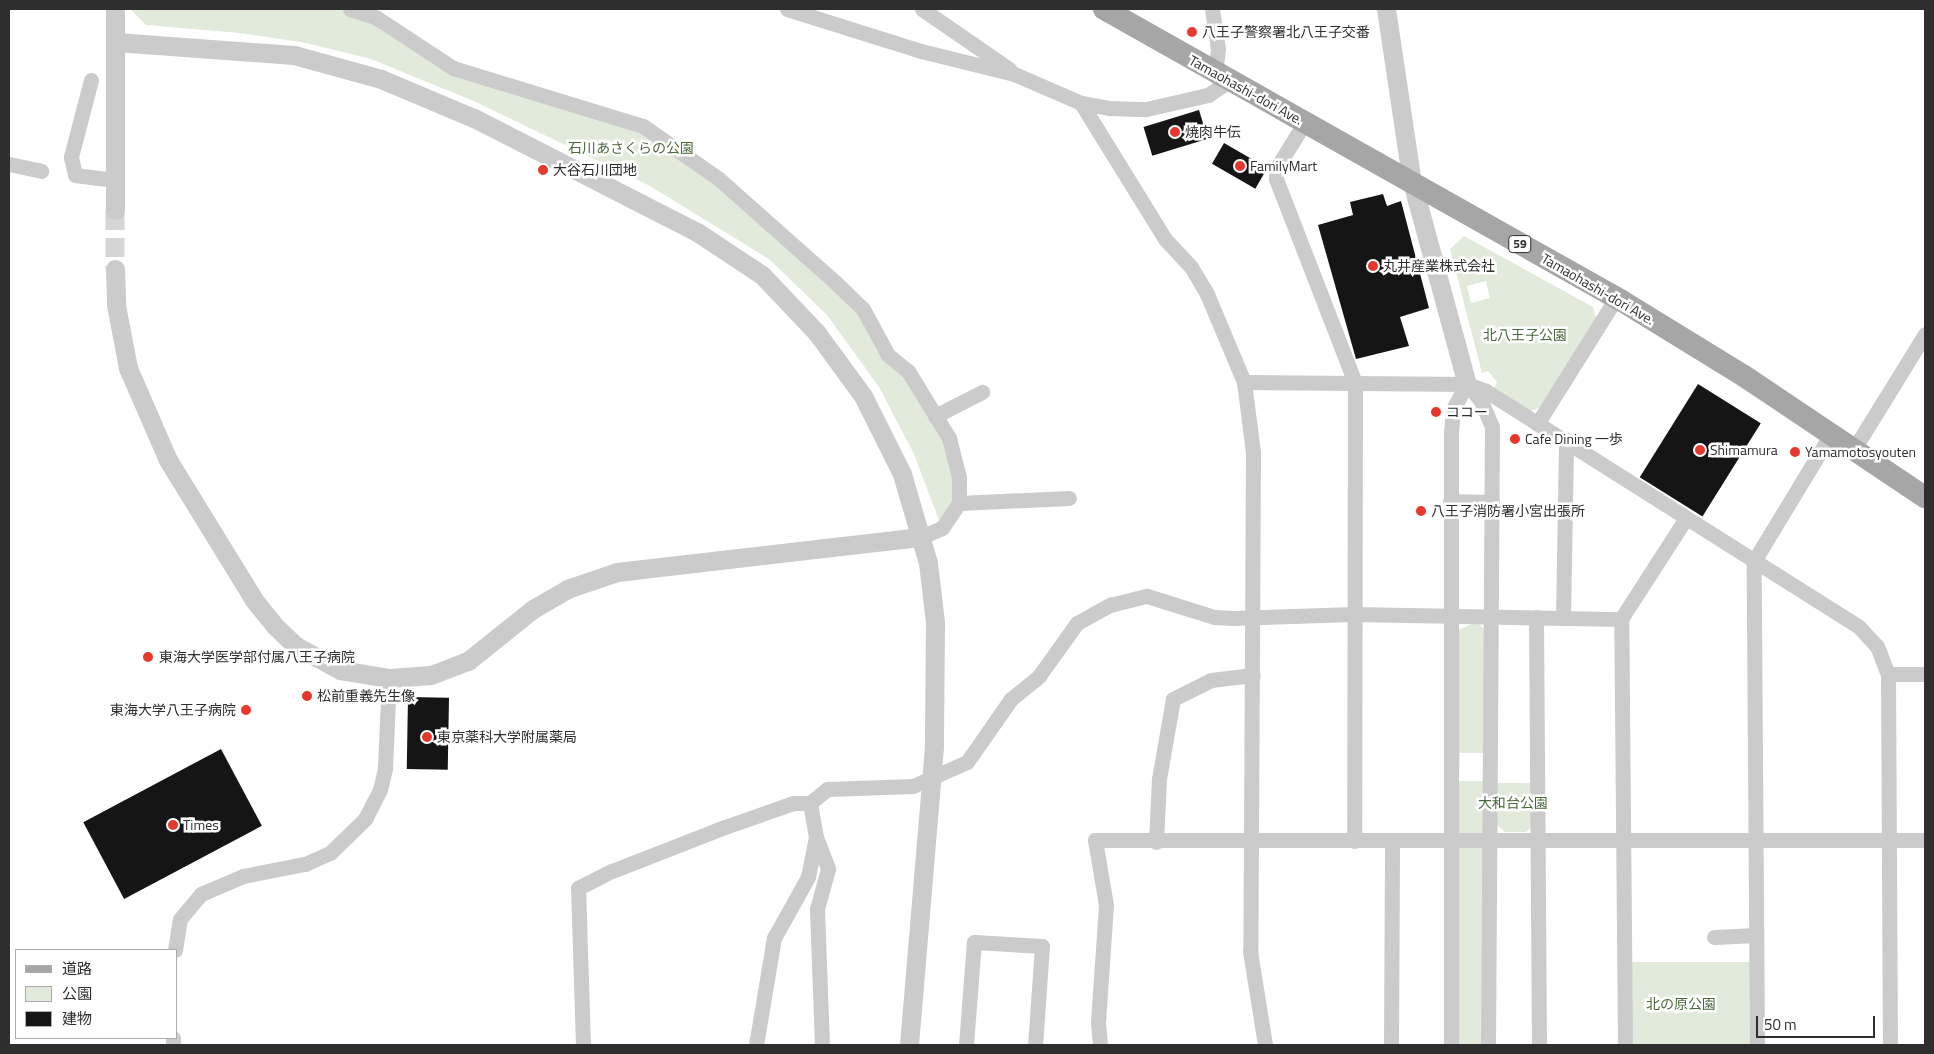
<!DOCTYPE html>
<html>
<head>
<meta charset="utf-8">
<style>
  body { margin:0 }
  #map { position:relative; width:1934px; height:1054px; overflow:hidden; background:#fff; font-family:"Titillium Web","Noto Sans JP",sans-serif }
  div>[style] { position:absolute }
  .green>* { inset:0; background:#e2ebdb; transform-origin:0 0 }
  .building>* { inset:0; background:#151515; transform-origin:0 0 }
  .tertiary-tunnel>* { height:19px; margin-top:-9.5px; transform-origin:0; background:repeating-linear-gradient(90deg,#d5d5d5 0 19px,transparent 0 28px) }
  .minor>* { height:15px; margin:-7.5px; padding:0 7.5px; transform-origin:7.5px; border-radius:7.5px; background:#cbcbcb }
  .tertiary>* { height:19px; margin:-9.5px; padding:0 9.5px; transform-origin:9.5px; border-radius:9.5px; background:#cbcbcb }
  .primary>* { height:22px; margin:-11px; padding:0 11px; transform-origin:11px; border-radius:11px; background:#a6a6a6 }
  .dots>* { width:14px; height:14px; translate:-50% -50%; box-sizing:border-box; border:2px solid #fff; border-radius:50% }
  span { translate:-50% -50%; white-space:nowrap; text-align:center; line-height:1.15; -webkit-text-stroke:5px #fff; paint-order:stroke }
  .shield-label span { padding:1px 4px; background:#fff; border:1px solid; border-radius:4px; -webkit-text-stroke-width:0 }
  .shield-label { font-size:12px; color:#2e2e2e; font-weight:700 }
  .poi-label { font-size:14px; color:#2e2e2e }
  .left { translate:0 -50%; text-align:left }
  .right { translate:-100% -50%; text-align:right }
  .street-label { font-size:14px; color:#2e2e2e }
  .park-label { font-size:14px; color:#4b6a3b }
  .frame { position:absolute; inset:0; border:10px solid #2e2e2e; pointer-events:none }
  .legend { position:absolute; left:15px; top:949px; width:162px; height:90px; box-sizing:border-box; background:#fff; border:1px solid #ababab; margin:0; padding:6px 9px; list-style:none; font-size:15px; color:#2e2e2e }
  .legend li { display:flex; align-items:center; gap:10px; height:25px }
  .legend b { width:25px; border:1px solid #ababab }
  .scale { position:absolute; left:1756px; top:1016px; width:119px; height:22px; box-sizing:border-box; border:2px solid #2e2e2e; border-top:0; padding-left:6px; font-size:15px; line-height:18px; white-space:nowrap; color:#2e2e2e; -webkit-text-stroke:4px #fff; paint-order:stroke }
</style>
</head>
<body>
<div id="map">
  <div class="green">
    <i style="clip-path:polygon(130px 9px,350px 9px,453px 68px,643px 126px,835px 282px,949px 438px,959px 503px,942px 528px,914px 454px,879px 387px,827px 315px,769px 259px,650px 186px,476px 102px,371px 59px,306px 43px,240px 33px,146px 25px)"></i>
    <i style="clip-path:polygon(evenodd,1464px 236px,1593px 307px,1596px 318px,1539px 408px,1531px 411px,1494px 388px,1497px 382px,1488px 371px,1482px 373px,1450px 249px,1464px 236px,1486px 281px,1490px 298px,1471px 303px,1467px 286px,1486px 281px)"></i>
    <i style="clip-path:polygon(evenodd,1477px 622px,1486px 631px,1487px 1045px,1455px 1045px,1458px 630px,1477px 622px,1460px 753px,1484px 753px,1484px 781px,1459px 781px,1460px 753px)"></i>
    <i style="clip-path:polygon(1495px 783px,1531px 783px,1531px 827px,1526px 832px,1505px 832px,1495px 823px)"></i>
    <i style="left:1757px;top:962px;width:83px;height:132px;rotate:90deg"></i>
  </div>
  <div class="building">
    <i style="left:1199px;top:110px;width:30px;height:58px;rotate:73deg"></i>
    <i style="left:1224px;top:143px;width:50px;height:24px;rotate:30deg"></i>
    <i style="clip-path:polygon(1383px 194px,1387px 206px,1401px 201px,1429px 308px,1400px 317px,1409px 346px,1356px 359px,1318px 225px,1353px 215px,1350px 202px)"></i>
    <i style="left:1698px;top:384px;width:74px;height:110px;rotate:32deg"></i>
    <i style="left:408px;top:697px;width:41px;height:72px;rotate:1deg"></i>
    <i style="left:221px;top:749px;width:87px;height:156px;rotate:62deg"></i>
  </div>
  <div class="tertiary-tunnel">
    <i style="left:115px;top:210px;width:59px;rotate:90deg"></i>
  </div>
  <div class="minor">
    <i style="left:350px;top:9px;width:28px;rotate:18deg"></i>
    <i style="left:377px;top:18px;width:91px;rotate:33.3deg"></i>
    <i style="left:453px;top:68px;width:199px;rotate:17deg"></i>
    <i style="left:643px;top:126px;width:93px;rotate:34.9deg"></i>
    <i style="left:719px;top:179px;width:155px;rotate:41.6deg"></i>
    <i style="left:835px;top:282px;width:39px;rotate:44deg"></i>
    <i style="left:863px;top:309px;width:52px;rotate:61.5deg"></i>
    <i style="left:888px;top:355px;width:26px;rotate:39deg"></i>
    <i style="left:908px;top:371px;width:79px;rotate:58.5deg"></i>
    <i style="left:949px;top:438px;width:40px;rotate:75.6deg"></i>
    <i style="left:959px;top:477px;width:26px;rotate:90deg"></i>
    <i style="left:959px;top:503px;width:30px;rotate:124deg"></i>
    <i style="left:942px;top:528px;width:23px;rotate:157deg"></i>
    <i style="left:787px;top:9px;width:140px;rotate:17.4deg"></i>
    <i style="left:921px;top:51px;width:96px;rotate:13.9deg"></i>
    <i style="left:1014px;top:74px;width:73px;rotate:23.4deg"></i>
    <i style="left:1081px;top:103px;width:28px;rotate:10deg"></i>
    <i style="left:1109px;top:108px;width:37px;rotate:2deg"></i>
    <i style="left:1146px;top:109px;width:64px;rotate:-12.7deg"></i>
    <i style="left:1208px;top:95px;width:25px;rotate:-34deg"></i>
    <i style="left:922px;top:9px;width:106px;rotate:34.6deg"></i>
    <i style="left:1212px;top:9px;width:40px;rotate:81.5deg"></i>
    <i style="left:1218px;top:49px;width:24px;rotate:97deg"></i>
    <i style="left:91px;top:80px;width:80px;rotate:104.6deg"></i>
    <i style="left:71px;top:157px;width:18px;rotate:77deg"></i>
    <i style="left:75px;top:175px;width:40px;rotate:7.1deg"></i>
    <i style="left:1081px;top:103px;width:160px;rotate:58.3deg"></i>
    <i style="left:1165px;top:239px;width:38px;rotate:47deg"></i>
    <i style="left:1191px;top:267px;width:31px;rotate:59deg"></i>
    <i style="left:1207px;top:294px;width:95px;rotate:67.2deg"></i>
    <i style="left:1244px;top:382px;width:71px;rotate:82.7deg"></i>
    <i style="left:1253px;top:452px;width:499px;rotate:90.3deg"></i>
    <i style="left:1250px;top:951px;width:95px;rotate:80.9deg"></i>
    <i style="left:1305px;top:122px;width:53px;rotate:121.9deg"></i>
    <i style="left:1277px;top:167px;width:12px;rotate:95deg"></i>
    <i style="left:1276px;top:179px;width:219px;rotate:68.8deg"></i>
    <i style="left:1355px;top:383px;width:458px;rotate:90.1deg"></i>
    <i style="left:9px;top:164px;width:33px;rotate:12deg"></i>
    <i style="left:1244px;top:382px;width:223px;rotate:0.5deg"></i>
    <i style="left:1467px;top:384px;width:20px;rotate:20deg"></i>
    <i style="left:1486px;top:391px;width:441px;rotate:32.3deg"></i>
    <i style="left:1859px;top:627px;width:26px;rotate:47deg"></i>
    <i style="left:1877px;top:646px;width:30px;rotate:69deg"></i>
    <i style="left:1888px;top:674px;width:371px;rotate:89.7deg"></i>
    <i style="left:1468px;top:385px;width:21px;rotate:51deg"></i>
    <i style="left:1481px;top:401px;width:28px;rotate:67deg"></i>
    <i style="left:1492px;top:427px;width:618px;rotate:90.37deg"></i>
    <i style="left:935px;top:416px;width:53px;rotate:-27.1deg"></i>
    <i style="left:1537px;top:424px;width:149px;rotate:-57.9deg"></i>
    <i style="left:1854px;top:449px;width:135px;rotate:-58.3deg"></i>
    <i style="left:1450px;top:501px;width:42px;rotate:1.4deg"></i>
    <i style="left:959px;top:503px;width:110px;rotate:-2.6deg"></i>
    <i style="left:1536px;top:617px;width:428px;rotate:89.6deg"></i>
    <i style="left:1563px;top:618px;width:178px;rotate:-89deg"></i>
    <i style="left:1888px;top:674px;width:37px"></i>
    <i style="left:816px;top:837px;width:34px;rotate:69deg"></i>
    <i style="left:828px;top:869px;width:41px;rotate:105.4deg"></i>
    <i style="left:817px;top:909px;width:136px;rotate:87.9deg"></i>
    <i style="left:1156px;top:842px;width:63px;rotate:-87.3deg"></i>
    <i style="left:1159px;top:779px;width:81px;rotate:-80.1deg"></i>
    <i style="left:1173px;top:699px;width:42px;rotate:-26.6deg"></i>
    <i style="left:1211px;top:680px;width:42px;rotate:-6.8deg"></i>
    <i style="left:1714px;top:937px;width:42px;rotate:-2.7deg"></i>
    <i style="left:175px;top:950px;width:31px;rotate:-81deg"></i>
    <i style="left:180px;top:919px;width:33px;rotate:-50deg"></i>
    <i style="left:201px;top:894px;width:46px;rotate:-23.2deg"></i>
    <i style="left:243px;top:876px;width:63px;rotate:-11deg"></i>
    <i style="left:305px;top:864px;width:27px;rotate:-24deg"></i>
    <i style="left:330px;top:853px;width:49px;rotate:-44.2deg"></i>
    <i style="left:365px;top:819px;width:33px;rotate:-63deg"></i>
    <i style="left:380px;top:790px;width:23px;rotate:-77deg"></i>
    <i style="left:385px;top:768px;width:90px;rotate:-87.5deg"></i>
    <i style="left:173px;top:1045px;width:7px;rotate:-90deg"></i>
    <i style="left:583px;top:1045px;width:157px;rotate:-91.8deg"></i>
    <i style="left:578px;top:888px;width:38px;rotate:-27deg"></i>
    <i style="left:612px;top:871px;width:121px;rotate:-21.3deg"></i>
    <i style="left:725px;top:827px;width:72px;rotate:-19.4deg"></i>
    <i style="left:793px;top:803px;width:17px"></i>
    <i style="left:810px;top:803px;width:22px;rotate:-39deg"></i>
    <i style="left:827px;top:789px;width:86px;rotate:-2deg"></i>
    <i style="left:913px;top:786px;width:59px;rotate:-24deg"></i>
    <i style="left:967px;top:762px;width:77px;rotate:-55.1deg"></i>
    <i style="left:1011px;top:699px;width:36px;rotate:-39deg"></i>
    <i style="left:1039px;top:676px;width:65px;rotate:-54.4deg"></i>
    <i style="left:1077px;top:623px;width:38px;rotate:-29deg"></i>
    <i style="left:1110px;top:605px;width:38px;rotate:-14deg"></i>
    <i style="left:1147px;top:596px;width:70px;rotate:17.4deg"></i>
    <i style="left:1214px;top:617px;width:19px;rotate:3deg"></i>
    <i style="left:1233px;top:618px;width:121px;rotate:-1.9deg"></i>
    <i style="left:1354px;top:614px;width:267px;rotate:1.1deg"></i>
    <i style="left:756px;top:1045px;width:109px;rotate:-80.5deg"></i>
    <i style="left:774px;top:938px;width:70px;rotate:-60.9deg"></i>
    <i style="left:808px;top:877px;width:41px;rotate:-78.7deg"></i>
    <i style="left:816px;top:837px;width:35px;rotate:-100deg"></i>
    <i style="left:966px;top:1045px;width:103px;rotate:-85.6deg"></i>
    <i style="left:974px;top:942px;width:68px;rotate:3.4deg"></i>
    <i style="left:1042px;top:946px;width:99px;rotate:94deg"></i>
    <i style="left:1100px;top:1045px;width:23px;rotate:-95deg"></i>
    <i style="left:1098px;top:1022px;width:117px;rotate:-86.1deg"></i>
    <i style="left:1106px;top:905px;width:66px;rotate:-99.6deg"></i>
    <i style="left:1095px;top:840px;width:830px"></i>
    <i style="left:1391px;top:1045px;width:204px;rotate:-89.7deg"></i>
    <i style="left:1451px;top:1045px;width:613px;rotate:-90deg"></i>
    <i style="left:1451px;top:432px;width:23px;rotate:-85deg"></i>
    <i style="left:1453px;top:409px;width:29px;rotate:-61deg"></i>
    <i style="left:1625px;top:1045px;width:426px;rotate:-90.5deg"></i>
    <i style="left:1621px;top:619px;width:120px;rotate:-57.2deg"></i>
    <i style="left:1757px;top:1045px;width:484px;rotate:-90.4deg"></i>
    <i style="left:1754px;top:561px;width:149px;rotate:-58.8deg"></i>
  </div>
  <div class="tertiary">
    <i style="left:1386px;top:9px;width:175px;rotate:81.5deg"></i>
    <i style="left:1412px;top:182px;width:209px;rotate:74.8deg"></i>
    <i style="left:116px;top:42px;width:178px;rotate:4.2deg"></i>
    <i style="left:294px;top:55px;width:90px;rotate:15.4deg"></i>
    <i style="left:381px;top:79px;width:101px;rotate:22.8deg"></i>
    <i style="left:474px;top:118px;width:250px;rotate:27.1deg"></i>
    <i style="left:697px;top:232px;width:78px;rotate:33.5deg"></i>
    <i style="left:762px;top:275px;width:80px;rotate:46.5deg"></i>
    <i style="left:817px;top:333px;width:78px;rotate:53.9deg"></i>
    <i style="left:863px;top:396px;width:87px;rotate:63.4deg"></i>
    <i style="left:902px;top:474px;width:93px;rotate:73.7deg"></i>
    <i style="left:928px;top:563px;width:59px;rotate:83.2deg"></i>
    <i style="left:935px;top:622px;width:125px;rotate:90.5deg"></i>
    <i style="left:934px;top:747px;width:299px;rotate:94.8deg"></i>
    <i style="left:115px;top:210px;width:201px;rotate:-90deg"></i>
    <i style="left:115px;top:269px;width:36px;rotate:88deg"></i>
    <i style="left:116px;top:305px;width:64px;rotate:79.2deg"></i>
    <i style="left:128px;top:368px;width:100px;rotate:66.5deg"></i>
    <i style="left:168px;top:460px;width:164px;rotate:58.4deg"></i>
    <i style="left:254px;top:600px;width:33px;rotate:51deg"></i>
    <i style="left:275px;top:626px;width:29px;rotate:44deg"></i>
    <i style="left:296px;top:646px;width:50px;rotate:28.6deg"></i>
    <i style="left:340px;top:670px;width:50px;rotate:9.3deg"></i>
    <i style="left:389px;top:678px;width:42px;rotate:-4.1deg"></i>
    <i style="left:431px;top:675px;width:40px;rotate:-21deg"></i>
    <i style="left:468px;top:661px;width:83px;rotate:-38.7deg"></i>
    <i style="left:533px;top:609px;width:39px;rotate:-30deg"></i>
    <i style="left:567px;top:589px;width:53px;rotate:-18.8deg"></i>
    <i style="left:617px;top:572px;width:306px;rotate:-6.6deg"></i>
  </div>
  <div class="primary">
    <i style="left:1104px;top:9px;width:595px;rotate:29.41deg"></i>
    <i style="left:1622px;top:301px;width:143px;rotate:31.6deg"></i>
    <i style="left:1744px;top:376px;width:218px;rotate:33.8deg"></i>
  </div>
  <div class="dots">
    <i style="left:1192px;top:32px;background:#e6382e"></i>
    <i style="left:1175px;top:132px;background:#e6382e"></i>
    <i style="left:1240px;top:166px;background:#e6382e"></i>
    <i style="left:543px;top:170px;background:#e6382e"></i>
    <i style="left:1373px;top:266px;background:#e6382e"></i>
    <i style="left:1436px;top:412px;background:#e6382e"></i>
    <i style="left:1515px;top:439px;background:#e6382e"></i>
    <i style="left:1700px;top:450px;background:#e6382e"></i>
    <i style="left:1795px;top:452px;background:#e6382e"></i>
    <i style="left:1421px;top:511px;background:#e6382e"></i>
    <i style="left:148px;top:657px;background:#e6382e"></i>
    <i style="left:307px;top:696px;background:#e6382e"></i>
    <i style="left:246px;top:710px;background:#e6382e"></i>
    <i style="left:427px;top:737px;background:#e6382e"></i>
    <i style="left:173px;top:825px;background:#e6382e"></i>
  </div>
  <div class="shield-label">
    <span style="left:1520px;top:244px">59</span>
  </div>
  <div class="poi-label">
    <span class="left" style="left:1202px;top:32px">八王子警察署北八王子交番</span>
    <span class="left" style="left:1185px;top:132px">焼肉牛伝</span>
    <span class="left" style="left:1250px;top:166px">FamilyMart</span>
    <span class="left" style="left:553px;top:170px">大谷石川団地</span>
    <span class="left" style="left:1383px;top:266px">丸井産業株式会社</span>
    <span class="left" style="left:1446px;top:412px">ココー</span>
    <span class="left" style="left:1525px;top:439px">Cafe Dining 一歩</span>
    <span class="left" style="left:1710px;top:450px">Shimamura</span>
    <span class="left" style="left:1805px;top:452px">Yamamotosyouten</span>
    <span class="left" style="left:1431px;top:511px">八王子消防署小宮出張所</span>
    <span class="left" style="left:159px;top:657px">東海大学医学部付属八王子病院</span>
    <span class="left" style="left:317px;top:696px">松前重義先生像</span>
    <span class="right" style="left:236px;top:710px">東海大学八王子病院</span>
    <span class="left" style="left:437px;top:737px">東京薬科大学附属薬局</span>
    <span class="left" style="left:183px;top:825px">Times</span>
  </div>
  <div class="street-label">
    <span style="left:1246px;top:90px;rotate:29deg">Tamaohashi-dori Ave.</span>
    <span style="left:1598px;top:289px;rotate:30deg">Tamaohashi-dori Ave.</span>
  </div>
  <div class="park-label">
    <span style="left:631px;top:148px">石川あさくらの公園</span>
    <span style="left:1525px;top:335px">北八王子公園</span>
    <span style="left:1513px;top:803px">大和台公園</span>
    <span style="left:1681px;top:1004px">北の原公園</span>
  </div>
  <div class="frame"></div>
  <ul class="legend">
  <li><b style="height:6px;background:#a6a6a6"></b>道路</li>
  <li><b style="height:14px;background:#e2ebdb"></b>公園</li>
  <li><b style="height:14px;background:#151515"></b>建物</li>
  </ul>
  <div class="scale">50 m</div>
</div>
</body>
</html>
